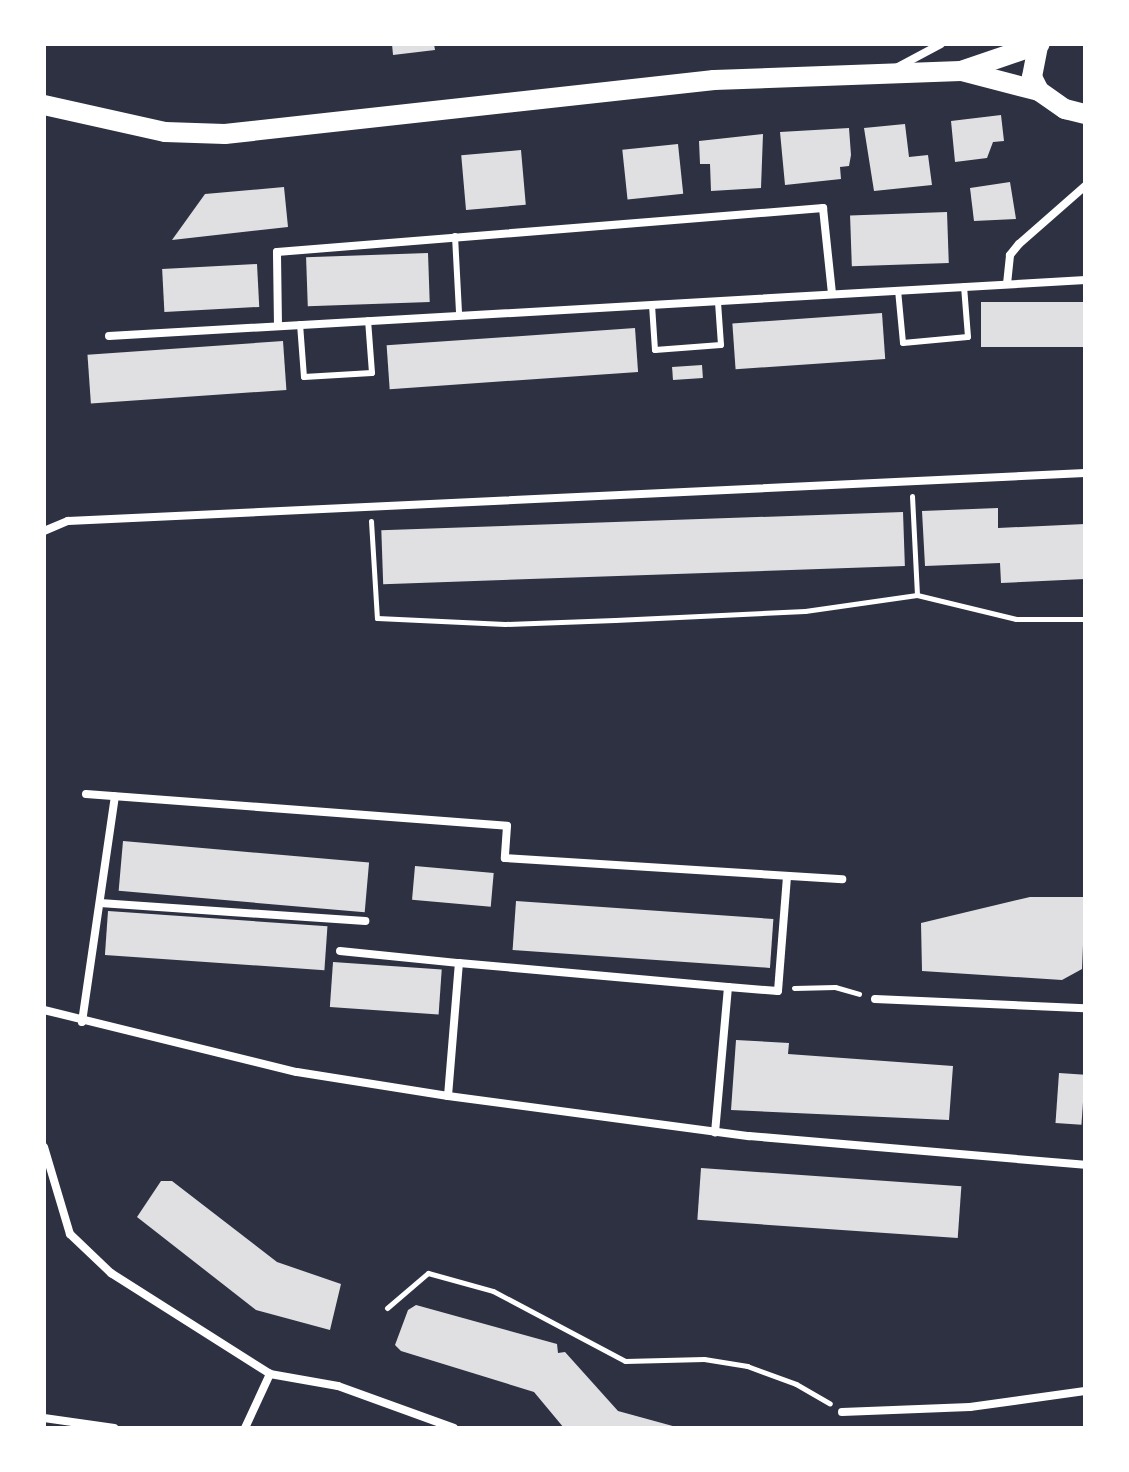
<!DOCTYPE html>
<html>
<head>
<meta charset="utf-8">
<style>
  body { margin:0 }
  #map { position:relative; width:1129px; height:1472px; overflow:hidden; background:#2d3142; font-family:"Exo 2",sans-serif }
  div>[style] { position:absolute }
  .building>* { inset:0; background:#e0e0e3; transform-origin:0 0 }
  .path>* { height:5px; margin:-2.5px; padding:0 2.5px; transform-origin:2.5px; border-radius:2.5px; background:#fff }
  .service>* { height:6px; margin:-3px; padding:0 3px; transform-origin:3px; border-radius:3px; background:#fff }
  .minor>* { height:8px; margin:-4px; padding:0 4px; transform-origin:4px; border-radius:4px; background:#fff }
  .primary>* { height:20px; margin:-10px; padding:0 10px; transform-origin:10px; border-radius:10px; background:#fff }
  span { translate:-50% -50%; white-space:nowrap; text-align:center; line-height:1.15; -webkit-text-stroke:6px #fff; paint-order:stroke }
  .frame { position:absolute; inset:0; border:46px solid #fff; pointer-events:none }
</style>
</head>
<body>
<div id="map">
  <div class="building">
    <i style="clip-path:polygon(392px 44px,434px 44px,435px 50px,393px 55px)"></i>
    <i style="clip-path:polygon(1001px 115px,1004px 141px,993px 142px,987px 158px,955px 162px,951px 121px)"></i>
    <i style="clip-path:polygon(905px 124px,909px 157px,928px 155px,932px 185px,874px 191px,864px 128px)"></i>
    <i style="clip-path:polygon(849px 128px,851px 155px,849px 166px,840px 167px,841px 179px,785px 185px,780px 132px)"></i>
    <i style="clip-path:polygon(763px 134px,761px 188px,711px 191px,710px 164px,700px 164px,699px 141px)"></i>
    <i style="left:678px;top:144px;width:50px;height:56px;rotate:84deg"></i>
    <i style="left:521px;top:150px;width:55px;height:60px;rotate:85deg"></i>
    <i style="clip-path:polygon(1010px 182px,1016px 219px,974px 221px,970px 188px)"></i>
    <i style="clip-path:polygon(284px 187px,288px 227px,172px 240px,205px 194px)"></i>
    <i style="left:947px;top:212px;width:51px;height:97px;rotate:88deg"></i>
    <i style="left:428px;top:253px;width:49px;height:122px;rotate:88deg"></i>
    <i style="left:257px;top:264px;width:43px;height:95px;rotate:87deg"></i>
    <i style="left:1085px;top:302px;width:45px;height:104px;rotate:90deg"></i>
    <i style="left:882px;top:313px;width:46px;height:150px;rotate:86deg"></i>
    <i style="left:635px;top:328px;width:44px;height:249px;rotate:86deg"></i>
    <i style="left:283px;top:341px;width:49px;height:196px;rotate:86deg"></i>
    <i style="left:702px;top:365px;width:13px;height:30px;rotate:86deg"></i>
    <i style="clip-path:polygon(998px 508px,998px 528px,1085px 524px,1085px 579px,1001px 583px,1000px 563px,925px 566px,922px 511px)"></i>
    <i style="left:903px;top:512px;width:54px;height:522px;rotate:88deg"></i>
    <i style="left:123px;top:841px;width:247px;height:50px;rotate:5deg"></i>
    <i style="left:415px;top:866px;width:79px;height:34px;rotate:5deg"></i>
    <i style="clip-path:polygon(1030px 897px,1085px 897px,1082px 969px,1062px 980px,922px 971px,921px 923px)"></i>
    <i style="left:516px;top:901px;width:258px;height:49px;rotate:4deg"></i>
    <i style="left:108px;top:911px;width:220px;height:44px;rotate:4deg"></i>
    <i style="left:333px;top:962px;width:109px;height:45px;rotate:4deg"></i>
    <i style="clip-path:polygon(736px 1040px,789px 1043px,788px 1054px,953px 1066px,949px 1120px,731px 1110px)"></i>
    <i style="left:1059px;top:1073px;width:26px;height:50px;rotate:4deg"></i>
    <i style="left:701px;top:1168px;width:261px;height:52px;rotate:4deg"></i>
    <i style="clip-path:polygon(161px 1181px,172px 1181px,277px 1262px,341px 1284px,330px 1330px,256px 1310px,137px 1217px)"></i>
    <i style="clip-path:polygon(416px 1305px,557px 1344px,558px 1353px,565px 1352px,618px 1411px,680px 1428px,564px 1428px,534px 1392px,401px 1351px,395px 1345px,408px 1310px)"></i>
  </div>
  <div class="path">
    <i style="left:912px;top:496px;width:99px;rotate:87.1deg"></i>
    <i style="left:371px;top:521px;width:97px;rotate:86.5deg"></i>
    <i style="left:377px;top:618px;width:128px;rotate:2.7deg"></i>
    <i style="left:505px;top:624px;width:110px;rotate:-2.1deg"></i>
    <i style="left:615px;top:620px;width:190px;rotate:-2.7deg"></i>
    <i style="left:805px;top:611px;width:113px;rotate:-8.1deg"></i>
    <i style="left:917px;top:595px;width:102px;rotate:13.6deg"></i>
    <i style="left:1016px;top:619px;width:69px"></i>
    <i style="left:794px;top:988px;width:41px;rotate:-1.4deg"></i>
    <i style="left:835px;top:987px;width:25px;rotate:16deg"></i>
    <i style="left:387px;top:1308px;width:54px;rotate:-40.5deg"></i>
    <i style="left:428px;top:1273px;width:67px;rotate:15.5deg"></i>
    <i style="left:493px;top:1291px;width:149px;rotate:27.9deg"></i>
    <i style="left:625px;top:1361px;width:79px;rotate:-1.5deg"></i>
    <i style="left:704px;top:1359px;width:44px;rotate:9.2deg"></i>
    <i style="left:747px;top:1366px;width:52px;rotate:20.2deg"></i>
    <i style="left:796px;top:1384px;width:39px;rotate:30deg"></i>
  </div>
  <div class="service">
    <i style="left:455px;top:236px;width:77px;rotate:87deg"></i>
    <i style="left:898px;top:290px;width:53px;rotate:84.6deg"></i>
    <i style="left:903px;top:343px;width:65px;rotate:-5.3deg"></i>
    <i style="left:968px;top:337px;width:51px;rotate:-94.5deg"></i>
    <i style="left:652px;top:305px;width:45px;rotate:86.2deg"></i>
    <i style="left:655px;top:350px;width:66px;rotate:-4.3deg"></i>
    <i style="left:721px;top:345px;width:43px;rotate:-94deg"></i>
    <i style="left:300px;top:324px;width:53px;rotate:85.7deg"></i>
    <i style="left:304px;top:377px;width:68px;rotate:-3.4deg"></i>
    <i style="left:372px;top:373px;width:53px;rotate:-94.3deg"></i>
  </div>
  <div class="minor">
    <i style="left:896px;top:68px;width:51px;rotate:-28.1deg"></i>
    <i style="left:1007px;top:284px;width:29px;rotate:-84deg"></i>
    <i style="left:1010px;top:255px;width:14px;rotate:-51deg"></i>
    <i style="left:1019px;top:244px;width:88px;rotate:-41.3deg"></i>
    <i style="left:278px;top:326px;width:74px;rotate:-90.8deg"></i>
    <i style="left:277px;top:252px;width:548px;rotate:-4.61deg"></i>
    <i style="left:823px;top:208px;width:86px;rotate:84deg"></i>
    <i style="left:109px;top:336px;width:978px;rotate:-3.28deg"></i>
    <i style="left:44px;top:531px;width:26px;rotate:-23deg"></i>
    <i style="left:68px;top:521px;width:1018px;rotate:-2.7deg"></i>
    <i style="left:86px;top:794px;width:422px;rotate:4.3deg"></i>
    <i style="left:507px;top:826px;width:32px;rotate:94deg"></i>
    <i style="left:505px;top:858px;width:338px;rotate:3.6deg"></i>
    <i style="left:100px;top:903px;width:266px;rotate:3.9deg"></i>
    <i style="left:340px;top:951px;width:120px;rotate:5.8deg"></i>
    <i style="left:728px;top:987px;width:50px;rotate:4.6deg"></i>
    <i style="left:778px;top:991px;width:115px;rotate:-85.5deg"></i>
    <i style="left:875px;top:999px;width:210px;rotate:2.5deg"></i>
    <i style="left:44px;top:1010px;width:260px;rotate:13.8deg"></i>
    <i style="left:297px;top:1072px;width:153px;rotate:9deg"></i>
    <i style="left:448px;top:1096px;width:304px;rotate:7.6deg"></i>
    <i style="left:749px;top:1136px;width:337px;rotate:4.9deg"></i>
    <i style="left:82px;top:1022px;width:228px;rotate:-81.7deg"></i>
    <i style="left:448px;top:1096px;width:133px;rotate:-85.3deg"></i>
    <i style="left:459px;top:963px;width:270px;rotate:5.1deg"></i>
    <i style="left:728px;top:987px;width:146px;rotate:95.1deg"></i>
    <i style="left:44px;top:1147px;width:91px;rotate:73.4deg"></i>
    <i style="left:70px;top:1234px;width:57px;rotate:43.6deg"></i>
    <i style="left:111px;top:1273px;width:188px;rotate:32.4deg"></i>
    <i style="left:270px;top:1374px;width:69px;rotate:10deg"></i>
    <i style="left:338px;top:1386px;width:123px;rotate:19.9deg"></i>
    <i style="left:842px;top:1412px;width:128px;rotate:-2.2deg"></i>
    <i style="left:970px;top:1407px;width:116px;rotate:-7.9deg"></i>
    <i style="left:44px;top:1418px;width:71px;rotate:8.1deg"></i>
    <i style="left:245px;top:1428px;width:60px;rotate:-65.2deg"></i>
  </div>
  <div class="primary">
    <i style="left:1038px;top:46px;width:32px;rotate:101deg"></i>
    <i style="left:1032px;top:77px;width:16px;rotate:63deg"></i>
    <i style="left:962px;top:71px;width:80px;rotate:14.6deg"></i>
    <i style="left:1039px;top:91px;width:32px;rotate:35deg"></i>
    <i style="left:1065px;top:109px;width:21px;rotate:14deg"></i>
    <i style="left:44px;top:105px;width:124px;rotate:12.6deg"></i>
    <i style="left:165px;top:132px;width:60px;rotate:1.9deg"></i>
    <i style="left:225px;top:134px;width:492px;rotate:-6.3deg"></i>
    <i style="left:714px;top:80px;width:247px;rotate:-2.1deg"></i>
    <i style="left:961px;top:71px;width:83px;rotate:-18.9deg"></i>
  </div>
  <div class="frame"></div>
</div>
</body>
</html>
